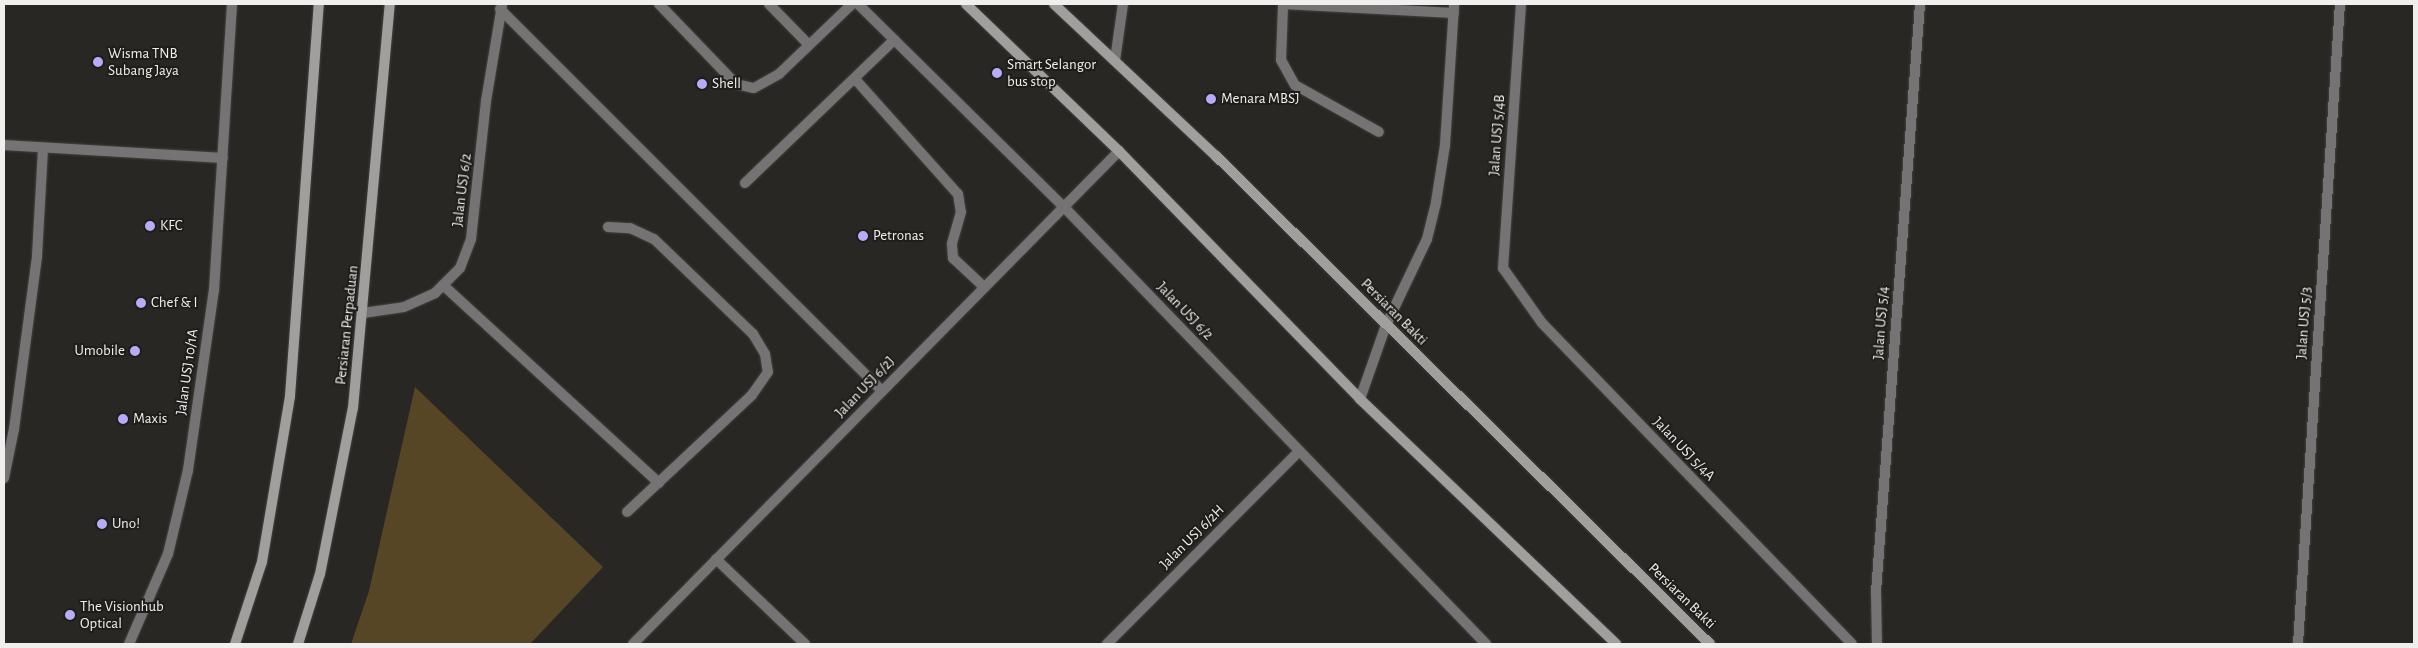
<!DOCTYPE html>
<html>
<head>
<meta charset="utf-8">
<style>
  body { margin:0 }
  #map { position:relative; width:2418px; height:648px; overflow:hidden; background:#292724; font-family:"Alegreya Sans",sans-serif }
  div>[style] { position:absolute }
  .green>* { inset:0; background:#564625 }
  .roads { filter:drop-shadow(0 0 1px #454340) drop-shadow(0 0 1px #454340) }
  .lane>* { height:10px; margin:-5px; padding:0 5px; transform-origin:5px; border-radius:5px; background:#757373 }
  .street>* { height:10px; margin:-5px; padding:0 5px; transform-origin:5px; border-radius:5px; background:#757373 }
  .secondary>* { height:10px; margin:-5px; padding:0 5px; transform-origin:5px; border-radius:5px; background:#a19e9e }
  .dots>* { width:14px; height:14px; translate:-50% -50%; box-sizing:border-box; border:2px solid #1f1d1a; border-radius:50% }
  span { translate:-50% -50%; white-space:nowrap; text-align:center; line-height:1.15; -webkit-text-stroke:4px #1f1d1a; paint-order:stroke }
  .poi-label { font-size:15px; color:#f0efed }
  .left { translate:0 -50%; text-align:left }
  .right { translate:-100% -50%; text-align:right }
  .street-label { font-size:15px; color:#f0efed }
  .frame { position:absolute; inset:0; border:5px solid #f0efed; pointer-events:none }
</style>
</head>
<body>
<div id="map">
  <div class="green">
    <i style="clip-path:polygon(415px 387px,603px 567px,530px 644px,351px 644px,369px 591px)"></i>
  </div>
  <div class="roads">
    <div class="lane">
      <i style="left:659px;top:4px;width:111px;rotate:46.1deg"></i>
      <i style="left:736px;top:84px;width:18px;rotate:13deg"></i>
      <i style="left:754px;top:88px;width:29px;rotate:-29deg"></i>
      <i style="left:779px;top:74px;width:101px;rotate:-43.8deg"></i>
      <i style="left:769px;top:4px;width:57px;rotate:45.7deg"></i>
      <i style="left:858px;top:4px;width:288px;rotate:44.6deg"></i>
      <i style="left:1283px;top:4px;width:171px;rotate:3deg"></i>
      <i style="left:1283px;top:6px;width:54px;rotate:92.1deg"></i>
      <i style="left:1281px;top:60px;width:29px;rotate:61deg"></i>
      <i style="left:1295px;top:85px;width:96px;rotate:29.2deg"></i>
      <i style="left:500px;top:9px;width:540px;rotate:45deg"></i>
      <i style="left:1115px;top:60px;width:57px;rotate:-81.9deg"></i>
      <i style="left:855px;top:79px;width:154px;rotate:48.2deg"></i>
      <i style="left:958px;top:194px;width:18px;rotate:81deg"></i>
      <i style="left:961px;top:212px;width:33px;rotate:106deg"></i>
      <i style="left:952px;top:244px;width:14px;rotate:86deg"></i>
      <i style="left:953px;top:258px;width:42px;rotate:43.1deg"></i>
      <i style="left:4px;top:145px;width:219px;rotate:3.4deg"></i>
      <i style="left:745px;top:183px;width:207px;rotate:-43.8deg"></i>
      <i style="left:608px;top:227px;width:22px;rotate:3deg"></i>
      <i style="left:630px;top:228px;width:26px;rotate:25deg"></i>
      <i style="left:654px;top:239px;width:137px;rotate:43.8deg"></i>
      <i style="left:753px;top:334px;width:23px;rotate:59deg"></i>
      <i style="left:765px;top:354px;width:18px;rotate:81deg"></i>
      <i style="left:768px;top:372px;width:28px;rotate:125deg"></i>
      <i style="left:752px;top:395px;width:171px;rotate:136.9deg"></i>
      <i style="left:443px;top:285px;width:293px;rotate:42.5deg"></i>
      <i style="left:363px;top:313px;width:41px;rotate:-8.3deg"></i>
      <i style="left:404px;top:307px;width:34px;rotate:-24deg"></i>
      <i style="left:435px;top:293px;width:35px;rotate:-45deg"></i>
      <i style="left:460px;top:268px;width:31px;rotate:-69deg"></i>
      <i style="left:471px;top:239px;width:139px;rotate:-83.8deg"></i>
      <i style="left:486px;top:101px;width:97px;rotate:-80.5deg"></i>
      <i style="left:1360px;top:399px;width:78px;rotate:-70.6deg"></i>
      <i style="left:1386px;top:325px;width:95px;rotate:-64.5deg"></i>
      <i style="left:1427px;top:239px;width:38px;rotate:-76deg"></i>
      <i style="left:1436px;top:202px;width:58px;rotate:-81deg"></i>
      <i style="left:1445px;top:145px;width:141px;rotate:-86.3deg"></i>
      <i style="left:4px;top:478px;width:50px;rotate:-78.5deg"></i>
      <i style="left:14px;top:429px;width:175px;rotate:-82.4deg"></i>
      <i style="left:37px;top:256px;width:108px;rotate:-86.8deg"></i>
      <i style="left:716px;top:559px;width:123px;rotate:43.7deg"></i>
    </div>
    <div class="street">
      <i style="left:1521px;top:4px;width:265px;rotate:93.9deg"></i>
      <i style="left:1503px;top:268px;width:67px;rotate:54.7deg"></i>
      <i style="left:1542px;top:323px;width:446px;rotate:46deg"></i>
      <i style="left:1063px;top:206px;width:609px;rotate:46deg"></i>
      <i style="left:129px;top:644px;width:98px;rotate:-66.6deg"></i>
      <i style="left:168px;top:554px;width:86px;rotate:-76.6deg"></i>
      <i style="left:188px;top:470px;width:182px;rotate:-81.8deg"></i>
      <i style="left:214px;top:290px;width:287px;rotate:-86.4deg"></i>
      <i style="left:633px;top:644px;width:692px;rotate:-45.41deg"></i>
      <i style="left:1107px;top:644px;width:272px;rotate:-45.1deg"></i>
      <i style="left:1877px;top:644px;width:52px;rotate:-91.1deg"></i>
      <i style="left:1876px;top:592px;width:590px;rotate:-85.72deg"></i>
      <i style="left:2298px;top:644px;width:641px;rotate:-86.25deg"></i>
    </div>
    <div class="secondary">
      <i style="left:966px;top:4px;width:212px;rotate:43.9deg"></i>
      <i style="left:1119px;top:151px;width:346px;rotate:45.8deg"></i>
      <i style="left:1360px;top:399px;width:354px;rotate:43.7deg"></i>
      <i style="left:1054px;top:4px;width:222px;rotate:43.2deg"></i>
      <i style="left:1216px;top:156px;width:694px;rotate:44.65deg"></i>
      <i style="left:235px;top:644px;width:86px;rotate:-71.8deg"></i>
      <i style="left:262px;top:562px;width:168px;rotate:-80.4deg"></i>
      <i style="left:290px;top:396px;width:393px;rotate:-85.8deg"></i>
      <i style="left:298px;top:644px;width:73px;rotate:-72.6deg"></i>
      <i style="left:320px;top:574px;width:169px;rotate:-78.8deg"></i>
      <i style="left:353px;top:408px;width:406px;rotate:-84.8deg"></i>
    </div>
  </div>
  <div class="dots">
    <i style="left:98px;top:62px;background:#b6acf8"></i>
    <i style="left:997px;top:73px;background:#b6acf8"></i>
    <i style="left:702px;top:84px;background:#b6acf8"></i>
    <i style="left:1211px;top:99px;background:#b6acf8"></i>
    <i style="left:150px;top:226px;background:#b6acf8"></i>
    <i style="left:863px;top:236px;background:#b6acf8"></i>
    <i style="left:141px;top:303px;background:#b6acf8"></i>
    <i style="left:135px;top:351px;background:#b6acf8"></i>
    <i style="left:123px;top:419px;background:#b6acf8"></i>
    <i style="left:102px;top:524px;background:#b6acf8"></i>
    <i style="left:70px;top:615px;background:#b6acf8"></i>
  </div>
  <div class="poi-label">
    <span class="left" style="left:108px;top:62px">Wisma TNB<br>Subang Jaya</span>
    <span class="left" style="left:1007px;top:73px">Smart Selangor<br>bus stop</span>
    <span class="left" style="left:712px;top:84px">Shell</span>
    <span class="left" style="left:1221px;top:99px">Menara MBSJ</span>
    <span class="left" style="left:160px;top:226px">KFC</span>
    <span class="left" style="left:873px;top:236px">Petronas</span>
    <span class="left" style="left:151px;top:303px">Chef &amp; I</span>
    <span class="right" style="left:125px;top:351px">Umobile</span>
    <span class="left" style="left:133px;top:419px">Maxis</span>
    <span class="left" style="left:112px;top:524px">Uno!</span>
    <span class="left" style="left:80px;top:615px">The Visionhub<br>Optical</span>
  </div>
  <div class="street-label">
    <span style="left:1497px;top:135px;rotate:-86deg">Jalan USJ 5/4B</span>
    <span style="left:462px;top:190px;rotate:-83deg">Jalan USJ 6/2</span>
    <span style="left:1185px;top:311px;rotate:46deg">Jalan USJ 6/2</span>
    <span style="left:1394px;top:312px;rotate:45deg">Persiaran Bakti</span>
    <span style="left:1881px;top:323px;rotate:-86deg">Jalan USJ 5/4</span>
    <span style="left:2304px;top:323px;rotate:-86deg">Jalan USJ 5/3</span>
    <span style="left:347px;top:325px;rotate:-84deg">Persiaran Perpaduan</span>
    <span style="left:187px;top:372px;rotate:-82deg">Jalan USJ 10/1A</span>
    <span style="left:865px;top:387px;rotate:-46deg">Jalan USJ 6/2J</span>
    <span style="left:1684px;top:449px;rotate:46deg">Jalan USJ 5/4A</span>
    <span style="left:1192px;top:537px;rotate:-45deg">Jalan USJ 6/2H</span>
    <span style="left:1682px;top:596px;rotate:44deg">Persiaran Bakti</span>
  </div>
  <div class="frame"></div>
</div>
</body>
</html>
